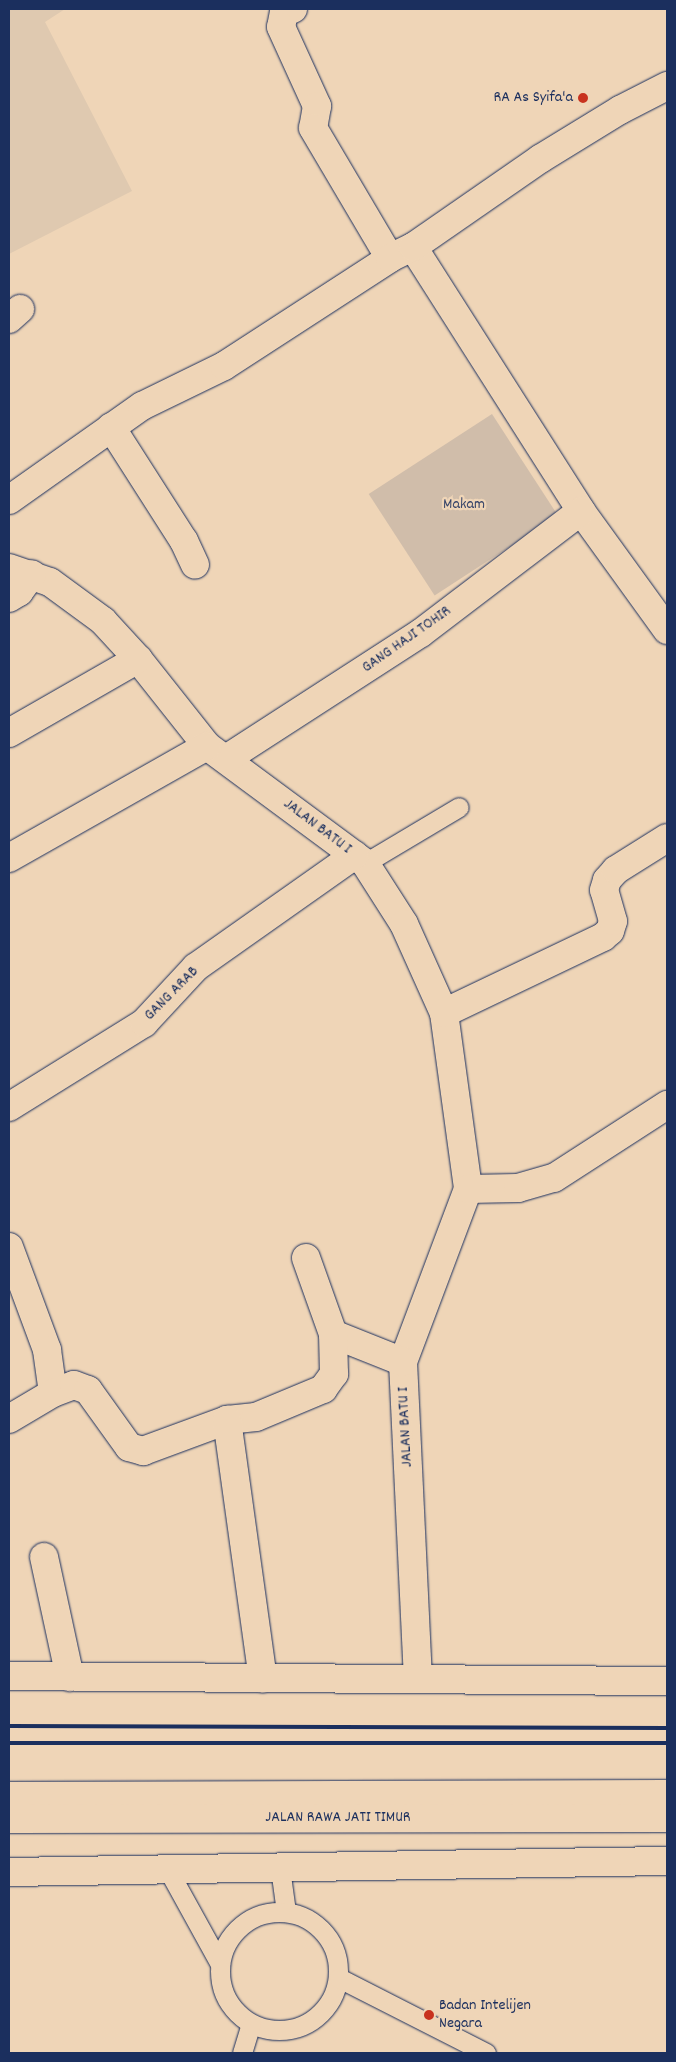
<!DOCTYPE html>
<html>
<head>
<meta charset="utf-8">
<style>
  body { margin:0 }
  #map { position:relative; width:676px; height:2062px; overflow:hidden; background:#efd5b7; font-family:Dekko,sans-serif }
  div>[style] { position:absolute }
  .built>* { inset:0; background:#dfc9b0 }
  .green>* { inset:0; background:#d0bdaa; transform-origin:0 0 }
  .roads { filter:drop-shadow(0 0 1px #1b2f5e) drop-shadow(0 0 1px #1b2f5e) }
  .lane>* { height:19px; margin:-9.5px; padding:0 9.5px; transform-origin:9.5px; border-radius:9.5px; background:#efd5b7 }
  .lane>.ring { margin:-9.5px; padding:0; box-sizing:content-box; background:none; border:19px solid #efd5b7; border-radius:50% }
  .street>* { height:28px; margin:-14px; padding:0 14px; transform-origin:14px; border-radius:14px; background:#efd5b7 }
  .secondary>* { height:28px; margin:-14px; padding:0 14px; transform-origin:14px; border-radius:14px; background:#efd5b7 }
  .rail>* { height:4px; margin:-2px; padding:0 2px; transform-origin:2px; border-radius:2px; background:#1b2f5e }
  .dots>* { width:14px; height:14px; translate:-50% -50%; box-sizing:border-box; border:2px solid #efd5b7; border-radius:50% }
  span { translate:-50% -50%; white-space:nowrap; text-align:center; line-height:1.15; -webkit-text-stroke:4.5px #efd5b7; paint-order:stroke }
  .poi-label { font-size:16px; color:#1b2f5e }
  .right { translate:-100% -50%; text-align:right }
  .left { translate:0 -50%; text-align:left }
  .park-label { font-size:16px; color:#364469 }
  .street-label { font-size:16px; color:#1b2f5e }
  .frame { position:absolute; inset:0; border:10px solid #1b2f5e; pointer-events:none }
</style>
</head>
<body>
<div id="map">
  <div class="built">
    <i style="clip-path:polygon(9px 9px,65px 9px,45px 22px,132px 191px,9px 254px)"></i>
  </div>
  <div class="green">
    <i style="left:492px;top:414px;width:121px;height:147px;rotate:57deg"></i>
  </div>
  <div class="roads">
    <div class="lane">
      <i style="left:365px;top:863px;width:109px;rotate:-30.8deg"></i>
      <i style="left:167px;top:1868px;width:110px;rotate:61.1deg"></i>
      <i style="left:280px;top:1868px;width:44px;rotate:82.2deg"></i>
      <i class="ring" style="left:220px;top:1912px;width:99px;height:99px"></i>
      <i style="left:339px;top:1978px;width:165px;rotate:27deg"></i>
      <i style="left:242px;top:2053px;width:30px;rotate:-73deg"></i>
    </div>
    <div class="street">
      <i style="left:293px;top:9px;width:9px;rotate:162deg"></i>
      <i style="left:284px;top:12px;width:15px;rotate:101deg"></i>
      <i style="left:281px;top:27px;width:87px;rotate:65.5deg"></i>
      <i style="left:317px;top:106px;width:22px;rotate:100deg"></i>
      <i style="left:313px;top:128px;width:151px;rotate:59.4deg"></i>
      <i style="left:413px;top:247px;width:313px;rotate:57.5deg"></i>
      <i style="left:581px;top:511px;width:147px;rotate:54.1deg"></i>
      <i style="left:9px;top:319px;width:15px;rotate:-42deg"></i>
      <i style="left:111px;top:427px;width:135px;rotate:57.4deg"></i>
      <i style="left:184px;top:541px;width:26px;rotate:65deg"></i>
      <i style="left:9px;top:500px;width:163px;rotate:-35.3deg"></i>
      <i style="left:142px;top:406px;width:91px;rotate:-26deg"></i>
      <i style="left:224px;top:366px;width:198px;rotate:-33deg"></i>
      <i style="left:390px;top:258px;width:25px;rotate:-26deg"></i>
      <i style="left:413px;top:247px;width:155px;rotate:-34.7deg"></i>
      <i style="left:540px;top:159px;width:94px;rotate:-31.5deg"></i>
      <i style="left:620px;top:110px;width:53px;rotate:-27.1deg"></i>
      <i style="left:9px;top:568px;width:43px;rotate:18.9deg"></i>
      <i style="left:50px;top:582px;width:66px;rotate:36.3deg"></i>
      <i style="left:103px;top:621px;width:52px;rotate:47.4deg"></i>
      <i style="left:138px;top:659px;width:111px;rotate:51.6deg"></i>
      <i style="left:207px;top:746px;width:197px;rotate:36.5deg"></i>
      <i style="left:365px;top:863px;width:72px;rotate:57.4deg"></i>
      <i style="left:404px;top:924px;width:98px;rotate:65.8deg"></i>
      <i style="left:444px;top:1013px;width:178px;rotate:82.2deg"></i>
      <i style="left:468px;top:1189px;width:185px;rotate:110.6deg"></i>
      <i style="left:403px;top:1362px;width:315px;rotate:87.3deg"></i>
      <i style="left:9px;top:598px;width:12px;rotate:-31deg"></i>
      <i style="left:19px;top:592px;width:22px;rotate:-54deg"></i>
      <i style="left:9px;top:733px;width:149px;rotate:-29.8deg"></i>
      <i style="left:226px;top:759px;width:232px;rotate:-32.9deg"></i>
      <i style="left:421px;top:633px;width:201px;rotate:-37.3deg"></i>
      <i style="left:9px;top:858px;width:227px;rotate:-29.5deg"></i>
      <i style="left:444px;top:1013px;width:176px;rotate:-25.5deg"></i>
      <i style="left:603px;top:937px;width:9px;rotate:-41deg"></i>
      <i style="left:610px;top:931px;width:10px;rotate:-73deg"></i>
      <i style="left:613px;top:921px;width:32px;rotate:-106deg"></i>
      <i style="left:604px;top:890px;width:10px;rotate:-73deg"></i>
      <i style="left:607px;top:880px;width:13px;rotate:-48deg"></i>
      <i style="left:616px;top:870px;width:60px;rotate:-32.1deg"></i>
      <i style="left:9px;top:1107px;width:159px;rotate:-31.9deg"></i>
      <i style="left:144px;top:1023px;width:76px;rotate:-47.1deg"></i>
      <i style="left:196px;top:967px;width:194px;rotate:-35.2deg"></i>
      <i style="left:468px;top:1189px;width:50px;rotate:-1.1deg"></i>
      <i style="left:518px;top:1188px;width:37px;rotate:-16deg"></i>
      <i style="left:554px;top:1178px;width:135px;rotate:-32.9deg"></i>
      <i style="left:9px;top:1247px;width:110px;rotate:69.7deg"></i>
      <i style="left:47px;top:1350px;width:43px;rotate:82.1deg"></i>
      <i style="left:306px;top:1258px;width:81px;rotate:70.4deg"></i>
      <i style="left:333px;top:1334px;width:75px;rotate:21.8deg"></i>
      <i style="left:9px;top:1419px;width:51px;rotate:-30.6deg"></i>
      <i style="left:53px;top:1393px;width:22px;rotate:-21deg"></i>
      <i style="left:74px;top:1385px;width:15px;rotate:20deg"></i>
      <i style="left:88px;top:1390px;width:70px;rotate:54.3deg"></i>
      <i style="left:129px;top:1447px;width:15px;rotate:16deg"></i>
      <i style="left:143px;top:1451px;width:90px;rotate:-20.3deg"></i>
      <i style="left:227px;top:1420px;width:29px;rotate:-6deg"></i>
      <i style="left:256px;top:1417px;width:73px;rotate:-22.7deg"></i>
      <i style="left:323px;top:1389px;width:19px;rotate:-54deg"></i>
      <i style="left:334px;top:1374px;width:40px;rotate:-91.4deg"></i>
      <i style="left:227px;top:1420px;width:261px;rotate:82.1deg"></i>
      <i style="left:44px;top:1557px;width:123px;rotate:77.8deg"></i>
      <i style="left:9px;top:1676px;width:658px;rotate:0.44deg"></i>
      <i style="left:9px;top:1872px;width:658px;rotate:-0.96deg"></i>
    </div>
    <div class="secondary">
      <i style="left:9px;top:1796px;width:658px;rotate:-0.17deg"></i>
      <i style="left:9px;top:1819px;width:658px;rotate:-0.09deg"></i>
    </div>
  </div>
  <div class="rail">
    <i style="left:9px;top:1726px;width:658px;rotate:0.17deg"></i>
    <i style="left:9px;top:1743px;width:658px"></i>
  </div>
  <div class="dots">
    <i style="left:583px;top:98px;background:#c8321e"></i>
    <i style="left:429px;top:2015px;background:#c8321e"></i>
  </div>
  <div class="poi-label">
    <span class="right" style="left:573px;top:98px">RA As Syifa'a</span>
    <span class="left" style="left:439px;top:2015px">Badan Intelijen<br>Negara</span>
  </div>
  <div class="park-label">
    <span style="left:464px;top:505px">Makam</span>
  </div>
  <div class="street-label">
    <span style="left:407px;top:640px;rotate:-35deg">GANG HAJI TOHIR</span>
    <span style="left:317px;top:827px;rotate:37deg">JALAN BATU I</span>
    <span style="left:172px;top:994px;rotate:-45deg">GANG ARAB</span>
    <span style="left:406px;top:1427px;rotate:-93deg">JALAN BATU I</span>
    <span style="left:338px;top:1818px">JALAN RAWA JATI TIMUR</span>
  </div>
  <div class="frame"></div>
</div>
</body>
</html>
